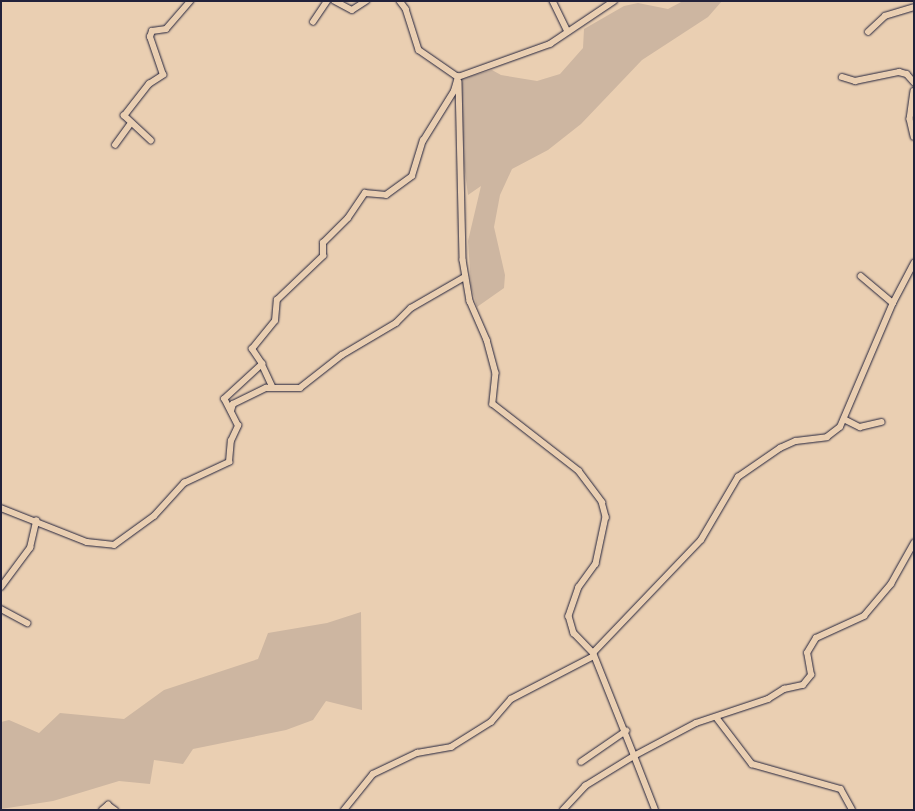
<!DOCTYPE html>
<html>
<head>
<meta charset="utf-8">
<style>
  body { margin:0 }
  #map { position:relative; width:915px; height:811px; overflow:hidden; background:#eacfb2; font-family:Mynerve,sans-serif }
  div>[style] { position:absolute }
  .green>* { inset:0; background:#cdb6a1 }
  .roads { filter:drop-shadow(0 0 1px #22223b) drop-shadow(0 0 1px #22223b) }
  .street>* { height:5.5px; margin:-2.75px; padding:0 2.75px; transform-origin:2.75px; border-radius:2.75px; background:#eacfb2 }
  span { translate:-50% -50%; white-space:nowrap; text-align:center; line-height:1.15; -webkit-text-stroke:5px #eacfb2; paint-order:stroke }
  .frame { position:absolute; inset:0; border:2px solid #22223b; pointer-events:none }
</style>
</head>
<body>
<div id="map">
  <div class="green">
    <i style="clip-path:polygon(683px 1px,722px 1px,708px 17px,642px 60px,581px 124px,548px 150px,512px 169px,500px 195px,494px 227px,505px 275px,504px 288px,477px 307px,471px 286px,468px 241px,481px 186px,468px 195px,464px 164px,461px 79px,492px 70px,501px 75px,537px 81px,560px 74px,583px 48px,584px 29px,624px 6px,638px 3px,668px 9px)"></i>
    <i style="clip-path:polygon(361px 612px,362px 710px,326px 701px,313px 720px,286px 730px,193px 749px,183px 764px,154px 760px,150px 784px,119px 781px,53px 801px,1px 809px,1px 722px,9px 720px,39px 733px,60px 713px,124px 719px,164px 690px,258px 659px,268px 633px,327px 623px)"></i>
  </div>
  <div class="roads">
    <div class="street">
      <i style="left:335px;top:1px;width:19px;rotate:28deg"></i>
      <i style="left:352px;top:10px;width:17px;rotate:-33deg"></i>
      <i style="left:400px;top:1px;width:10px;rotate:53deg"></i>
      <i style="left:406px;top:9px;width:43px;rotate:72.4deg"></i>
      <i style="left:419px;top:50px;width:47px;rotate:34.7deg"></i>
      <i style="left:553px;top:1px;width:34px;rotate:64deg"></i>
      <i style="left:313px;top:22px;width:25px;rotate:-56deg"></i>
      <i style="left:868px;top:32px;width:23px;rotate:-43deg"></i>
      <i style="left:885px;top:16px;width:30px;rotate:-17deg"></i>
      <i style="left:842px;top:77px;width:14px;rotate:17deg"></i>
      <i style="left:855px;top:81px;width:45px;rotate:-11.6deg"></i>
      <i style="left:899px;top:72px;width:8px;rotate:14deg"></i>
      <i style="left:907px;top:74px;width:11px;rotate:49deg"></i>
      <i style="left:459px;top:82px;width:178px;rotate:88.7deg"></i>
      <i style="left:463px;top:260px;width:42px;rotate:80.3deg"></i>
      <i style="left:470px;top:301px;width:43px;rotate:66.4deg"></i>
      <i style="left:487px;top:340px;width:34px;rotate:75deg"></i>
      <i style="left:496px;top:373px;width:31px;rotate:96deg"></i>
      <i style="left:493px;top:404px;width:109px;rotate:37.9deg"></i>
      <i style="left:579px;top:471px;width:39px;rotate:53deg"></i>
      <i style="left:602px;top:502px;width:16px;rotate:75deg"></i>
      <i style="left:606px;top:517px;width:48px;rotate:102deg"></i>
      <i style="left:596px;top:564px;width:29px;rotate:126deg"></i>
      <i style="left:579px;top:587px;width:31px;rotate:109deg"></i>
      <i style="left:569px;top:616px;width:18px;rotate:74deg"></i>
      <i style="left:574px;top:633px;width:28px;rotate:46deg"></i>
      <i style="left:914px;top:91px;width:28px;rotate:98deg"></i>
      <i style="left:910px;top:119px;width:18px;rotate:77deg"></i>
      <i style="left:151px;top:141px;width:37px;rotate:-137deg"></i>
      <i style="left:124px;top:116px;width:41px;rotate:-52deg"></i>
      <i style="left:149px;top:84px;width:17px;rotate:-33deg"></i>
      <i style="left:163px;top:75px;width:40px;rotate:-108.9deg"></i>
      <i style="left:150px;top:37px;width:6px;rotate:-72deg"></i>
      <i style="left:152px;top:31px;width:14px;rotate:-8deg"></i>
      <i style="left:166px;top:29px;width:37px;rotate:-49deg"></i>
      <i style="left:115px;top:145px;width:27px;rotate:-54deg"></i>
      <i style="left:861px;top:276px;width:42px;rotate:40.2deg"></i>
      <i style="left:262px;top:364px;width:26px;rotate:65deg"></i>
      <i style="left:231px;top:411px;width:7px;rotate:-74deg"></i>
      <i style="left:233px;top:404px;width:37px;rotate:-26deg"></i>
      <i style="left:266px;top:388px;width:34px"></i>
      <i style="left:300px;top:388px;width:53px;rotate:-38.2deg"></i>
      <i style="left:342px;top:355px;width:63px;rotate:-30.7deg"></i>
      <i style="left:396px;top:323px;width:21px;rotate:-45deg"></i>
      <i style="left:411px;top:308px;width:62px;rotate:-29.9deg"></i>
      <i style="left:844px;top:419px;width:18px;rotate:27deg"></i>
      <i style="left:860px;top:427px;width:22px;rotate:-13deg"></i>
      <i style="left:1px;top:508px;width:92px;rotate:21.6deg"></i>
      <i style="left:87px;top:542px;width:27px;rotate:6deg"></i>
      <i style="left:114px;top:545px;width:49px;rotate:-35.9deg"></i>
      <i style="left:154px;top:516px;width:45px;rotate:-47.7deg"></i>
      <i style="left:184px;top:483px;width:50px;rotate:-25deg"></i>
      <i style="left:229px;top:462px;width:21px;rotate:-85deg"></i>
      <i style="left:231px;top:441px;width:17px;rotate:-65deg"></i>
      <i style="left:238px;top:426px;width:30px;rotate:-117deg"></i>
      <i style="left:224px;top:399px;width:52px;rotate:-42.6deg"></i>
      <i style="left:262px;top:364px;width:18px;rotate:-124deg"></i>
      <i style="left:252px;top:349px;width:36px;rotate:-51deg"></i>
      <i style="left:275px;top:321px;width:21px;rotate:-85deg"></i>
      <i style="left:277px;top:300px;width:64px;rotate:-43.7deg"></i>
      <i style="left:323px;top:256px;width:13px;rotate:-90deg"></i>
      <i style="left:323px;top:243px;width:35px;rotate:-45deg"></i>
      <i style="left:348px;top:218px;width:30px;rotate:-56deg"></i>
      <i style="left:365px;top:193px;width:21px;rotate:5deg"></i>
      <i style="left:386px;top:195px;width:32px;rotate:-36deg"></i>
      <i style="left:412px;top:176px;width:37px;rotate:-73deg"></i>
      <i style="left:423px;top:141px;width:59px;rotate:-58.2deg"></i>
      <i style="left:454px;top:91px;width:15px;rotate:-74deg"></i>
      <i style="left:458px;top:77px;width:98px;rotate:-19.7deg"></i>
      <i style="left:550px;top:44px;width:77px;rotate:-33.9deg"></i>
      <i style="left:1px;top:587px;width:49px;rotate:-53.4deg"></i>
      <i style="left:30px;top:548px;width:28px;rotate:-77deg"></i>
      <i style="left:1px;top:609px;width:30px;rotate:28deg"></i>
      <i style="left:717px;top:718px;width:58px;rotate:52.7deg"></i>
      <i style="left:752px;top:764px;width:92px;rotate:15.7deg"></i>
      <i style="left:841px;top:789px;width:23px;rotate:61deg"></i>
      <i style="left:581px;top:762px;width:55px;rotate:-34.6deg"></i>
      <i style="left:102px;top:810px;width:8px;rotate:-40deg"></i>
      <i style="left:108px;top:805px;width:9px;rotate:36deg"></i>
      <i style="left:344px;top:810px;width:46px;rotate:-51.1deg"></i>
      <i style="left:373px;top:774px;width:49px;rotate:-25.5deg"></i>
      <i style="left:417px;top:753px;width:35px;rotate:-10deg"></i>
      <i style="left:451px;top:747px;width:47px;rotate:-32deg"></i>
      <i style="left:491px;top:722px;width:30px;rotate:-49deg"></i>
      <i style="left:511px;top:699px;width:91px;rotate:-27.4deg"></i>
      <i style="left:563px;top:810px;width:33px;rotate:-47deg"></i>
      <i style="left:585px;top:786px;width:57px;rotate:-31.5deg"></i>
      <i style="left:634px;top:756px;width:111px;rotate:-111.7deg"></i>
      <i style="left:593px;top:653px;width:156px;rotate:-46.3deg"></i>
      <i style="left:701px;top:540px;width:73px;rotate:-59.6deg"></i>
      <i style="left:738px;top:477px;width:51px;rotate:-34.6deg"></i>
      <i style="left:780px;top:448px;width:17px;rotate:-24deg"></i>
      <i style="left:796px;top:441px;width:31px;rotate:-7deg"></i>
      <i style="left:827px;top:437px;width:16px;rotate:-38deg"></i>
      <i style="left:840px;top:427px;width:135px;rotate:-66.9deg"></i>
      <i style="left:893px;top:303px;width:45px;rotate:-62.3deg"></i>
      <i style="left:655px;top:810px;width:58px;rotate:-111.3deg"></i>
      <i style="left:634px;top:756px;width:70px;rotate:-28deg"></i>
      <i style="left:696px;top:723px;width:76px;rotate:-18.4deg"></i>
      <i style="left:768px;top:699px;width:19px;rotate:-32deg"></i>
      <i style="left:784px;top:689px;width:19px;rotate:-12deg"></i>
      <i style="left:803px;top:685px;width:13px;rotate:-51deg"></i>
      <i style="left:811px;top:675px;width:22px;rotate:-100deg"></i>
      <i style="left:807px;top:653px;width:17px;rotate:-59deg"></i>
      <i style="left:816px;top:638px;width:53px;rotate:-24.6deg"></i>
      <i style="left:864px;top:616px;width:42px;rotate:-49.8deg"></i>
      <i style="left:891px;top:584px;width:47px;rotate:-60.7deg"></i>
    </div>
  </div>
  <div class="frame"></div>
</div>
</body>
</html>
